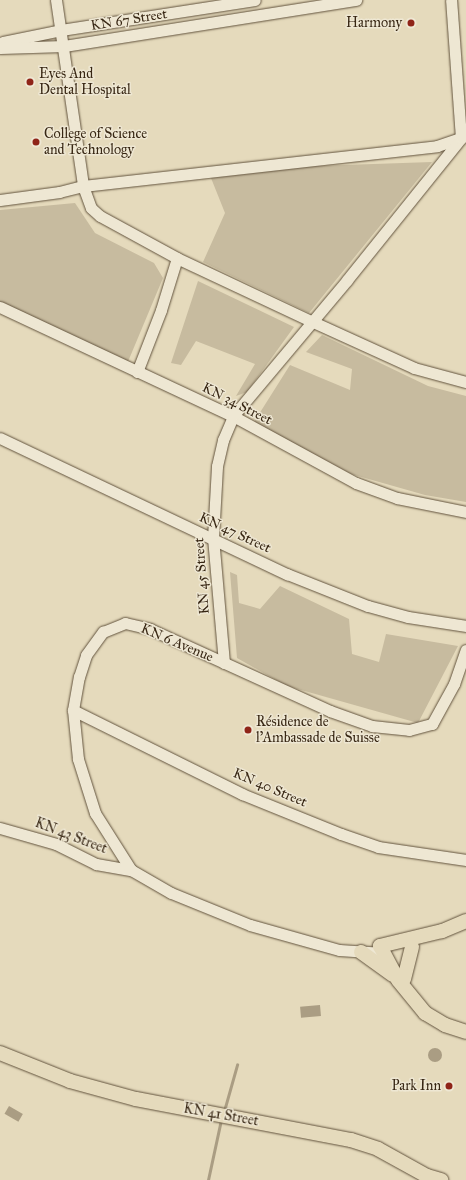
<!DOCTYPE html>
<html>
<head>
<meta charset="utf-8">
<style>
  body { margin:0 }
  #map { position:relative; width:466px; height:1180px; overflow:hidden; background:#e5dabc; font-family:"IM FELL Great Primer",serif }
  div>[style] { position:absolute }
  .green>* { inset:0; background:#c7bb9f }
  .water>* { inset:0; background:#aa9d83; transform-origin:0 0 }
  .round { border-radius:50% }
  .stream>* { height:2.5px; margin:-1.25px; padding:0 1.25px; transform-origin:1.25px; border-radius:1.25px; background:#aa9d83 }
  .roads { filter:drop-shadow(0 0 1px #62533d) drop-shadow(0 0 1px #62533d) }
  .minor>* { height:11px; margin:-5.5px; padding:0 5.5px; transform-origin:5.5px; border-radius:5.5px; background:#eee7d3 }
  .major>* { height:14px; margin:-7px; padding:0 7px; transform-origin:7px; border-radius:7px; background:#e5dabc }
  .dots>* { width:11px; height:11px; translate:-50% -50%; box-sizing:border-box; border:2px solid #eee7d3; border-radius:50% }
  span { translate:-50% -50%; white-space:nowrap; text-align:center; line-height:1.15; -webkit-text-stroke:3px #eee7d3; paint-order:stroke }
  .street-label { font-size:14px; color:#372613 }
  .poi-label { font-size:14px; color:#372613 }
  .right { translate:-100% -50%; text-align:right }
  .left { translate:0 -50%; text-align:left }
</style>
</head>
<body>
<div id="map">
  <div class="green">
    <i style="clip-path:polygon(432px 162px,309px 313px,203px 262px,225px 213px,211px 178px,315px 166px)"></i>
    <i style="clip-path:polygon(75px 203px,95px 233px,154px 263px,163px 278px,127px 364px,0 303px,0 210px)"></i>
    <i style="clip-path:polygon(198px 281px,294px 327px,247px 392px,236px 396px,255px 364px,196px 341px,181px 365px,171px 363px)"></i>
    <i style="clip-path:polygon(322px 335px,428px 386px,466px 396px,466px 502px,425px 495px,351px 474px,254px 422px,290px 365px,350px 390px,352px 369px,306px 352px)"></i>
    <i style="clip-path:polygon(230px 572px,237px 575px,239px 603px,260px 609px,280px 586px,349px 619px,352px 654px,379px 662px,386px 634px,458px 646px,418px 723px,287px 686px,237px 658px)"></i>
  </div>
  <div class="water">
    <i style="left:320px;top:1005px;width:11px;height:20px;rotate:85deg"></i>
    <i class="round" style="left:428px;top:1048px;width:14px;height:14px"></i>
    <i style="left:9px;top:1106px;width:16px;height:9px;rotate:30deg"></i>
  </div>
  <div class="stream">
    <i style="left:224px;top:1111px;width:48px;rotate:-74.2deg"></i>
    <i style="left:208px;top:1180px;width:61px;rotate:-77.8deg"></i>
  </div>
  <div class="roads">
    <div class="minor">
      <i style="left:56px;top:0;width:188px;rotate:81.7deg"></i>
      <i style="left:83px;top:186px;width:23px;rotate:70deg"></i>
      <i style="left:91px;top:208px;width:12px;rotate:42deg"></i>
      <i style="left:100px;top:216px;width:88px;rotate:28.6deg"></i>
      <i style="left:177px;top:258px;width:148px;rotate:25.2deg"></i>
      <i style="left:311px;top:321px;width:113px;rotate:24.5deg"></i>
      <i style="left:414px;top:368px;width:54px;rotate:15.1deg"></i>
      <i style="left:3px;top:42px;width:59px;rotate:-11.7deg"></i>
      <i style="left:61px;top:30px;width:196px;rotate:-8.8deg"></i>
      <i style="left:0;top:48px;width:64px;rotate:-1.8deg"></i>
      <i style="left:64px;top:46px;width:296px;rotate:-9deg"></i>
      <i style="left:0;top:200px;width:60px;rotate:-7.7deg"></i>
      <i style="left:59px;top:192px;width:25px;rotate:-14deg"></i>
      <i style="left:83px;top:186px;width:356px;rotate:-6.4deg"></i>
      <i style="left:437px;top:146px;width:24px;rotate:-19deg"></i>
      <i style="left:0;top:307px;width:257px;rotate:25.1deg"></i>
      <i style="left:233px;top:416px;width:140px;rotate:28.6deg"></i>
      <i style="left:356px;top:483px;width:44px;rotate:20.1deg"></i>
      <i style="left:397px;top:498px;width:70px;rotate:11.5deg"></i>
      <i style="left:137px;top:372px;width:66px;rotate:-68.8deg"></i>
      <i style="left:161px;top:310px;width:54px;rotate:-72.9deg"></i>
      <i style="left:0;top:438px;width:318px;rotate:25.4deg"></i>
      <i style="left:287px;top:574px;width:87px;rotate:21.6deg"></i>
      <i style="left:368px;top:606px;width:41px;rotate:15.4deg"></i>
      <i style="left:408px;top:617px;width:59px;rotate:8.8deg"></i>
      <i style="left:224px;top:663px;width:125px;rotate:-95deg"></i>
      <i style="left:213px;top:538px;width:72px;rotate:-86.8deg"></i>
      <i style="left:217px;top:466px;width:27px;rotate:-77deg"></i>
      <i style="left:223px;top:440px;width:26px;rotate:-67deg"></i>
      <i style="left:233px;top:416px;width:177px;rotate:-50deg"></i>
      <i style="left:347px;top:280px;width:182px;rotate:-51.2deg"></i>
      <i style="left:461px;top:138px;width:138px;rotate:-94.1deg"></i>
      <i style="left:73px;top:710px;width:189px;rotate:26.4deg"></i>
      <i style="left:242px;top:794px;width:107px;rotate:22deg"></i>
      <i style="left:341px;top:834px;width:39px;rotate:19deg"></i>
      <i style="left:378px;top:847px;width:89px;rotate:8.4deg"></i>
      <i style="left:0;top:828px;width:58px;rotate:15.9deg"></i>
      <i style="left:56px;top:844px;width:45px;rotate:26.6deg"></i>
      <i style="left:96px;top:864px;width:36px;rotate:10deg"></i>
      <i style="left:383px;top:953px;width:44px;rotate:-176.1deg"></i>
      <i style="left:339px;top:950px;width:92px;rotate:-164.3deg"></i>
      <i style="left:250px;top:925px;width:85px;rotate:-157.9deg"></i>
      <i style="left:171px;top:893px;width:46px;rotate:-150.1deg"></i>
      <i style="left:131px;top:870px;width:67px;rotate:-122.3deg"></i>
      <i style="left:95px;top:813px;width:57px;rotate:-107.5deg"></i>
      <i style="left:78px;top:759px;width:49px;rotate:-95.8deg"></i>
      <i style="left:73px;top:710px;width:34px;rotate:-80deg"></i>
      <i style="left:79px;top:677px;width:23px;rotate:-72deg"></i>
      <i style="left:86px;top:655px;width:29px;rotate:-54deg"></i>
      <i style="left:103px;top:632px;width:24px;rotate:-22deg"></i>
      <i style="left:125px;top:623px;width:26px;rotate:13deg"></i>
      <i style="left:150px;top:629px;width:198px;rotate:24.5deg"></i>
      <i style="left:330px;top:711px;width:45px;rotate:19.7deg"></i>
      <i style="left:372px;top:726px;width:37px;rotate:6deg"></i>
      <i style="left:409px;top:730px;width:24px;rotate:-15deg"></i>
      <i style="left:432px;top:724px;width:46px;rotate:-61.2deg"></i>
      <i style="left:454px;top:684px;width:36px;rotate:-71deg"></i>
    </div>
    <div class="major">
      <i style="left:466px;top:921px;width:26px;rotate:157deg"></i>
      <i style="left:442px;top:931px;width:64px;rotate:166.4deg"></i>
      <i style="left:380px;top:946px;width:38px;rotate:62deg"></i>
      <i style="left:398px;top:980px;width:43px;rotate:50.7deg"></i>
      <i style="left:425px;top:1013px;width:23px;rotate:31deg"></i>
      <i style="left:445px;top:1025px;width:22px;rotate:18deg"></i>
      <i style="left:361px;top:952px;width:39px;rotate:36deg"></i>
      <i style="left:404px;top:979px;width:33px;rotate:-76deg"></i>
      <i style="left:0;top:1053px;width:75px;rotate:21.8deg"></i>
      <i style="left:70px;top:1081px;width:68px;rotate:15.3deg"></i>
      <i style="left:136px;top:1099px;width:219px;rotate:10.8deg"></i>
      <i style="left:351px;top:1140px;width:28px;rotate:18deg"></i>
      <i style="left:378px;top:1149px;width:56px;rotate:28.9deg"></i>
      <i style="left:427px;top:1176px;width:15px;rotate:16deg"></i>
    </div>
  </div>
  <div class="dots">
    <i style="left:411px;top:23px;background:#8f2418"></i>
    <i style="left:30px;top:82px;background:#8f2418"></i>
    <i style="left:36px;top:142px;background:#8f2418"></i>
    <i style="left:248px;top:730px;background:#8f2418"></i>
    <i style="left:449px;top:1086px;background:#8f2418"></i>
  </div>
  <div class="street-label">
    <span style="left:129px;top:20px;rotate:-9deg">KN 67 Street</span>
    <span style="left:237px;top:404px;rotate:27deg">KN 34 Street</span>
    <span style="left:235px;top:533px;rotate:25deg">KN 47 Street</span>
    <span style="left:202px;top:576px;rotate:-94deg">KN 45 Street</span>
    <span style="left:177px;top:643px;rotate:23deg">KN 6 Avenue</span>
    <span style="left:270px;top:788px;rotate:23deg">KN 40 Street</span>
    <span style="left:71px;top:836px;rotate:21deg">KN 43 Street</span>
    <span style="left:221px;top:1115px;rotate:10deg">KN 41 Street</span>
  </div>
  <div class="poi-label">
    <span class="right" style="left:402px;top:23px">Harmony</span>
    <span class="left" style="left:39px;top:82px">Eyes And<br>Dental Hospital</span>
    <span class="left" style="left:44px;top:142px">College of Science<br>and Technology</span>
    <span class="left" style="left:256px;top:730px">Résidence de<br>l'Ambassade de Suisse</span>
    <span class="right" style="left:441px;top:1086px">Park Inn</span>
  </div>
</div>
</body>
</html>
